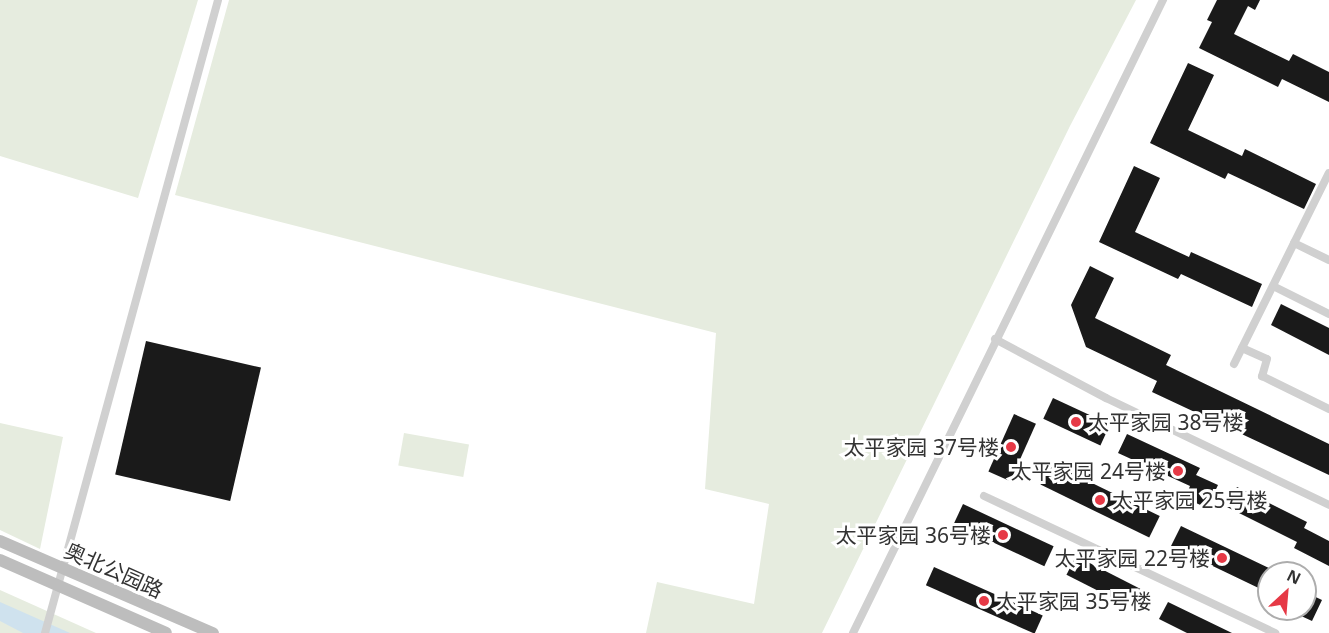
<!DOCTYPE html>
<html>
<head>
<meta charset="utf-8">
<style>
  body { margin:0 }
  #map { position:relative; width:1329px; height:633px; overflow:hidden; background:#fff; font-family:"Noto Sans","Noto Sans SC",sans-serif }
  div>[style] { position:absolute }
  .green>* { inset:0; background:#e6ecdf; transform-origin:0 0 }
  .water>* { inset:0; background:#cfe2ee }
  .building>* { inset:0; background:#1a1a1a; transform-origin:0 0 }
  .street>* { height:8px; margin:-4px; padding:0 4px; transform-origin:4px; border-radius:4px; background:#d0d0d0 }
  .secondary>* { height:12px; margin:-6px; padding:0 6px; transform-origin:6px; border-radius:6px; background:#bdbdbd }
  .dots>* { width:16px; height:16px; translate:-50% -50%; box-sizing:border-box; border:3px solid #fff; border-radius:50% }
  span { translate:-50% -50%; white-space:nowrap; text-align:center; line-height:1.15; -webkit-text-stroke:6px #fff; paint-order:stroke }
  .poi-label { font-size:21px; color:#333 }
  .left { translate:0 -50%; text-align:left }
  .right { translate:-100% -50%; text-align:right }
  .street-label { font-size:21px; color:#333 }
  .north { position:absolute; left:1257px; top:561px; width:60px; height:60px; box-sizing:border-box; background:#fff; border:2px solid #adadad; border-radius:50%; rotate:26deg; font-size:16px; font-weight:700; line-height:24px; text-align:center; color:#333 }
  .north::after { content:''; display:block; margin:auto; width:21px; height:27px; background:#e63946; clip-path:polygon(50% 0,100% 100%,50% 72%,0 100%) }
</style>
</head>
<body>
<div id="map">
  <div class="green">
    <i style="clip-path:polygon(0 0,198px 0,138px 198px,0 156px)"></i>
    <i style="clip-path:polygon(229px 0,1136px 0,1070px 126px,822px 633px,646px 633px,657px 582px,754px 604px,769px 504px,705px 489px,716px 333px,175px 195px)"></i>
    <i style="clip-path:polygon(0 423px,63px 437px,40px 549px,0 530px)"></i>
    <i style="left:404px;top:433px;width:66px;height:33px;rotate:10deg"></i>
    <i style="clip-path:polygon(0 590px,96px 633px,0 633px)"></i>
  </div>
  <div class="water">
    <i style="clip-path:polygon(0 602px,70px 633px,23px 633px,0 621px)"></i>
  </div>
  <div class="building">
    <i style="clip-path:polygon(1217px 0,1260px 0,1255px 10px,1248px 6px,1234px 34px,1289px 61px,1293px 54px,1329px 72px,1329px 102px,1282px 79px,1278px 87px,1199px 48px,1212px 22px,1207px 20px)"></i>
    <i style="clip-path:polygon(1188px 63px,1214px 75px,1188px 130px,1242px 156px,1245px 149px,1316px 184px,1304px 209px,1228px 173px,1225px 179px,1150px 143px)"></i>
    <i style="clip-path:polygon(1134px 166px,1160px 178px,1135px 232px,1189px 257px,1191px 252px,1262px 284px,1252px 307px,1181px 274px,1178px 279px,1099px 242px)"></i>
    <i style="clip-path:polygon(1090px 266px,1114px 278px,1095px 318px,1171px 355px,1166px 365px,1329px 444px,1329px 475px,1152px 392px,1157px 381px,1086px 347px,1071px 305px)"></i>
    <i style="clip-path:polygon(1281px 304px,1329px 328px,1329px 355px,1271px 325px)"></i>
    <i style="left:146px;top:341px;width:118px;height:137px;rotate:13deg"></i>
    <i style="left:1053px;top:398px;width:63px;height:23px;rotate:25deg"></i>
    <i style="left:1014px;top:414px;width:24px;height:63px;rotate:24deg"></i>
    <i style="clip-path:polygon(1127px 434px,1200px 468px,1196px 475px,1218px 485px,1207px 508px,1185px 498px,1190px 486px,1118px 453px)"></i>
    <i style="left:1051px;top:463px;width:121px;height:24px;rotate:26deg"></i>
    <i style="clip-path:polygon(1237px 487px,1307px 522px,1304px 528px,1329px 541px,1329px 566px,1294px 548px,1297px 542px,1227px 507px)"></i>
    <i style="left:963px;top:504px;width:100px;height:22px;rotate:25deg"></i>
    <i style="clip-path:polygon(1181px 526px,1273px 570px,1269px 573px,1269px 593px,1171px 546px)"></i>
    <i style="left:1076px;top:556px;width:78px;height:21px;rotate:27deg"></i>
    <i style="left:934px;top:567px;width:119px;height:20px;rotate:24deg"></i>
    <i style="clip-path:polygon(1305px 592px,1322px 600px,1312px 621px,1286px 609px,1305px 609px)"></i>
    <i style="clip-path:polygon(1168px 602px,1232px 633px,1187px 633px,1159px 619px)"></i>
  </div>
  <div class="street">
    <i style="left:1294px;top:243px;width:39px;rotate:26deg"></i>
    <i style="left:1273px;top:286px;width:63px;rotate:26.6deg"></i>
    <i style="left:995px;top:339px;width:126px;rotate:28deg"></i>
    <i style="left:1106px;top:398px;width:247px;rotate:25.6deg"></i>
    <i style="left:1242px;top:348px;width:27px;rotate:24deg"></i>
    <i style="left:1267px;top:359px;width:18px;rotate:106deg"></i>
    <i style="left:1262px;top:376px;width:75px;rotate:26.2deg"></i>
    <i style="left:1234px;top:364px;width:213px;rotate:-63.6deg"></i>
    <i style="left:984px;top:496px;width:322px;rotate:25.2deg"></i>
    <i style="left:45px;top:633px;width:656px;rotate:-74.71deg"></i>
    <i style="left:853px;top:633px;width:705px;rotate:-63.91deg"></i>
  </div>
  <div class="secondary">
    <i style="left:0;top:541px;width:232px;rotate:23.4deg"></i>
    <i style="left:0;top:560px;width:181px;rotate:23.7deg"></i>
  </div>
  <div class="dots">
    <i style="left:1076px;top:422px;background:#e63946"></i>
    <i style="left:1011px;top:447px;background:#e63946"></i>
    <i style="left:1178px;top:471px;background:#e63946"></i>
    <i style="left:1100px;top:500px;background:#e63946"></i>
    <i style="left:1003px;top:535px;background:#e63946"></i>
    <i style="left:1222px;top:558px;background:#e63946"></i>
    <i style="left:984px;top:601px;background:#e63946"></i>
  </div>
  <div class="poi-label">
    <span class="left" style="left:1088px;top:422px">太平家园 38号楼</span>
    <span class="right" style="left:999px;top:447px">太平家园 37号楼</span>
    <span class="right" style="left:1166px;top:471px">太平家园 24号楼</span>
    <span class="left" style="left:1112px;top:500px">太平家园 25号楼</span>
    <span class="right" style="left:991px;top:535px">太平家园 36号楼</span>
    <span class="right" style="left:1210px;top:558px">太平家园 22号楼</span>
    <span class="left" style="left:996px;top:601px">太平家园 35号楼</span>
  </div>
  <div class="street-label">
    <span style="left:114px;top:570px;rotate:24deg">奥北公园路</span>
  </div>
  <div class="north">N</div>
</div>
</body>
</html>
